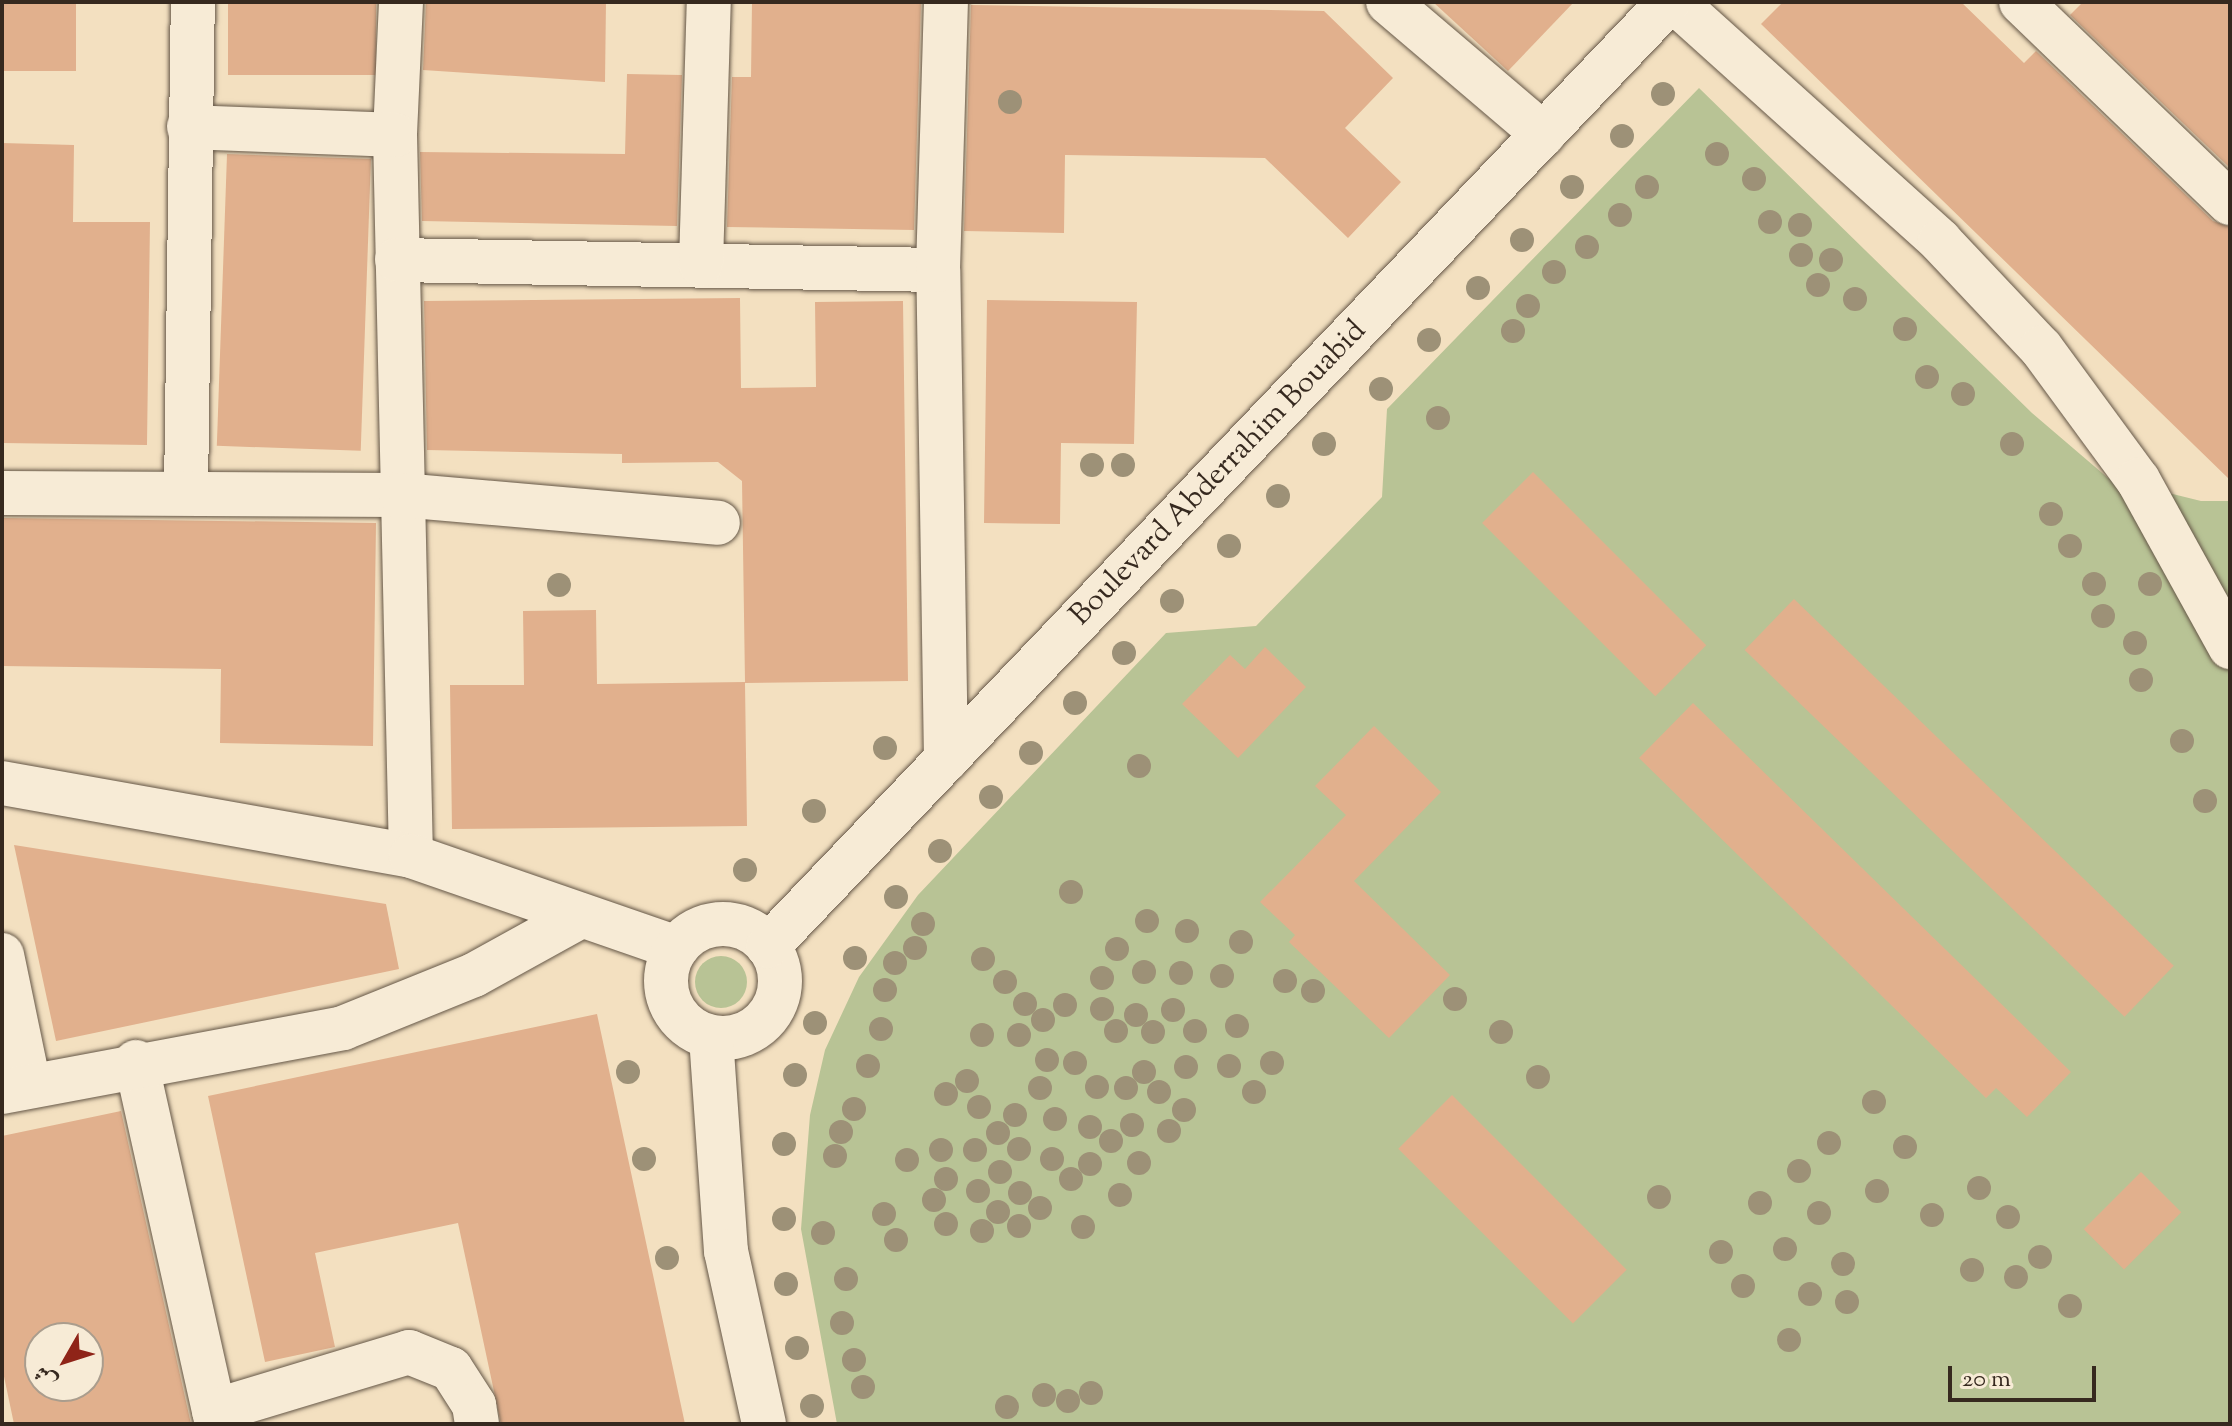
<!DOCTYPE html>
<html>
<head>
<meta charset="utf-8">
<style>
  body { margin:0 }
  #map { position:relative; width:2232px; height:1426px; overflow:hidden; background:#f3e0c0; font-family:"Sorts Mill Goudy",Amiri,serif }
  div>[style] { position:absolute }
  .green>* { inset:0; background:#b8c395 }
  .round { border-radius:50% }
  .building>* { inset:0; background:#e1b08d; transform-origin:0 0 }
  .roads { filter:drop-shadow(0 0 2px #655747) drop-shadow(0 0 2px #655747) }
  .minor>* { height:44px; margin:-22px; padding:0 22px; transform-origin:22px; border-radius:22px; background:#f7ebd6 }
  .minor>.ring { margin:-22px; padding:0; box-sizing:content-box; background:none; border:44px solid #f7ebd6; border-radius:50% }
  .trees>* { width:24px; height:24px; margin:-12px; border-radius:50%; background:#9d9177 }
  span { translate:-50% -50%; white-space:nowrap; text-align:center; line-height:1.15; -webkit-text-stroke:7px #f7ebd6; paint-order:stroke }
  .street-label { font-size:30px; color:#36291f }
  .frame { position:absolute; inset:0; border:4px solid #36291f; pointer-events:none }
  .north { position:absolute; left:24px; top:1322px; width:80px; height:80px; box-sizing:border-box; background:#f7ebd6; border:2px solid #aa9d8d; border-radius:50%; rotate:231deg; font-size:22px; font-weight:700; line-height:32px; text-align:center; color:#36291f }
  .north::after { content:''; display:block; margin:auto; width:28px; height:36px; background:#8f2418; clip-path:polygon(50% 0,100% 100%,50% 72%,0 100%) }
  .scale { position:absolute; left:1948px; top:1366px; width:148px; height:36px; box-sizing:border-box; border:4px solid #36291f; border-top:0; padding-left:10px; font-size:24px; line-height:28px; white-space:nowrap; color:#36291f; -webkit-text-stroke:6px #f7ebd6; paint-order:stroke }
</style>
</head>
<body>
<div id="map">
  <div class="green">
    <i style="clip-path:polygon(1699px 88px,2032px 413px,2108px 478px,2201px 501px,2230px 501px,2230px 1424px,837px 1424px,801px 1229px,810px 1115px,825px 1050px,859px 977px,918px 895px,1166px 633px,1256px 626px,1382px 497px,1387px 409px)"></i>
    <i class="round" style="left:695px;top:956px;width:52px;height:52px"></i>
  </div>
  <div class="building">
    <i style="left:2px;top:2px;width:74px;height:69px"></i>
    <i style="left:228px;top:2px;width:148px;height:73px"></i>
    <i style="clip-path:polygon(426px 2px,606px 2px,605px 82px,423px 70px)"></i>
    <i style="clip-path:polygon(752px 2px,921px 2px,914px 230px,727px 227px,732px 77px,751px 77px)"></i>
    <i style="clip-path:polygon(1433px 2px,1574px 2px,1508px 71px)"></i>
    <i style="clip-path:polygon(1783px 2px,1961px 2px,2024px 63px,2036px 51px,2213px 221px,2230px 227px,2230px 480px,1761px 24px)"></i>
    <i style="clip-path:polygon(2083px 2px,2230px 2px,2230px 168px,2070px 15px)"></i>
    <i style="clip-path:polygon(971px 5px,1324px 11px,1393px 78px,1345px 128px,1401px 182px,1348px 238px,1265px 158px,1065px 155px,1064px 233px,964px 231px)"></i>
    <i style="clip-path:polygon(627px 74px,682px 75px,677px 226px,422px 221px,420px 152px,625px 154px)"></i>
    <i style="clip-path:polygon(2px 143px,74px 145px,73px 222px,150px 222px,147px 445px,2px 443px)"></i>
    <i style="left:227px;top:154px;width:144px;height:292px;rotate:2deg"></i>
    <i style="clip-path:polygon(740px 298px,741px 388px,816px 387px,815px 302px,903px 301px,908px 681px,745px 683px,747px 826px,452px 829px,450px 685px,524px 685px,523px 611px,596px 610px,597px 684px,745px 682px,742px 481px,718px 462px,622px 463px,622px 454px,427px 450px,424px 301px)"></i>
    <i style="clip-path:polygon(987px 300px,1137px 302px,1134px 444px,1061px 443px,1060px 524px,984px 523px)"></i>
    <i style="left:1533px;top:472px;width:245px;height:72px;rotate:45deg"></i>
    <i style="clip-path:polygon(2px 518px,376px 523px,373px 746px,220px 743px,221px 669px,2px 666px)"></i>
    <i style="left:1794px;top:599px;width:528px;height:71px;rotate:44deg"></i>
    <i style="clip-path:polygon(1265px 647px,1306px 687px,1238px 758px,1182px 704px,1230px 655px,1245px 669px)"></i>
    <i style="clip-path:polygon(1693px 703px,2071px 1072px,2027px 1117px,1996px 1088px,1986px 1098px,1639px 758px)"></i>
    <i style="clip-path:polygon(1374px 726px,1441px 792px,1354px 881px,1450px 975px,1389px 1038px,1289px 942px,1295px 935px,1260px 902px,1346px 815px,1315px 786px)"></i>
    <i style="clip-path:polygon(14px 845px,386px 904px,399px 969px,56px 1041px)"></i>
    <i style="clip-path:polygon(597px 1014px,685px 1424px,501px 1424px,458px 1223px,315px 1253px,335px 1347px,265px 1362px,208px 1096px)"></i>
    <i style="left:1452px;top:1095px;width:247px;height:76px;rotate:45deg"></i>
    <i style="clip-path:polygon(evenodd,121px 1111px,191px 1424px,14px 1424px,2px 1367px,2px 1136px,121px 1111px,40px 1338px,88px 1338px,88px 1386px,40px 1386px,40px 1338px)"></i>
    <i style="left:2141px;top:1172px;width:57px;height:81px;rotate:45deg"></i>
  </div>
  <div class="roads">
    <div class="minor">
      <i style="left:401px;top:2px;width:133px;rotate:92.6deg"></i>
      <i style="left:395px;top:135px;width:721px;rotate:88.73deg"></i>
      <i style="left:1388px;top:2px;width:204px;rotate:40.4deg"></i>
      <i style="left:1675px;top:2px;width:357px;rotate:42deg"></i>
      <i style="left:1940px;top:241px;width:147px;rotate:46.7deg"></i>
      <i style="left:2041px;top:348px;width:164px;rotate:53.7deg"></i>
      <i style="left:2138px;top:480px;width:191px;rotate:61.1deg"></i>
      <i style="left:2021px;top:2px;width:290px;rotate:43.9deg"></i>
      <i style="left:189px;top:127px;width:206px;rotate:2.2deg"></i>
      <i style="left:397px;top:260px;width:541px;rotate:1.06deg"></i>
      <i style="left:701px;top:264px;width:262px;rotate:-88.3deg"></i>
      <i style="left:186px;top:491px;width:489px;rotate:-89.2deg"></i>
      <i style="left:2px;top:493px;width:399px;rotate:0.3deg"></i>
      <i style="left:401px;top:495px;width:318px;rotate:5deg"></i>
      <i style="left:946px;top:760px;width:490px;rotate:-90.9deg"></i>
      <i style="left:938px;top:270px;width:268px;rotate:-88.3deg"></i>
      <i style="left:2px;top:783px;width:415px;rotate:10.1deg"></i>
      <i style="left:411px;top:856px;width:281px;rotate:19.1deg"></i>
      <i class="ring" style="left:666px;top:924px;width:70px;height:70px"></i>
      <i style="left:768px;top:946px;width:1305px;rotate:-46.34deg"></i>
      <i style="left:2px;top:955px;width:133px;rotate:78.3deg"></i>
      <i style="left:711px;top:1037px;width:215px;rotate:86deg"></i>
      <i style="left:726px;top:1251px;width:177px;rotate:77.6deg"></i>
      <i style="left:136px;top:1062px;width:371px;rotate:77.4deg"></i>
      <i style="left:2px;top:1092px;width:347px;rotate:-10.6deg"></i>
      <i style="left:343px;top:1028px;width:141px;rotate:-22deg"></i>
      <i style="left:474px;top:975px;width:120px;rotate:-28.9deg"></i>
      <i style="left:214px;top:1411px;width:204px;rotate:-16.8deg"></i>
      <i style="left:409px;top:1352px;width:45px;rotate:22deg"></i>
      <i style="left:451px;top:1369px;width:43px;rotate:57.4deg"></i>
      <i style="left:474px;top:1405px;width:19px;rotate:81deg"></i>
    </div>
  </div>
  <div class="trees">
    <i style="left:1663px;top:94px"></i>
    <i style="left:1010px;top:102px"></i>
    <i style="left:1622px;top:136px"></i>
    <i style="left:1717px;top:154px"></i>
    <i style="left:1754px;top:179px"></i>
    <i style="left:1572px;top:187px"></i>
    <i style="left:1647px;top:187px"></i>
    <i style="left:1620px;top:215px"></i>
    <i style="left:1770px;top:222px"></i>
    <i style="left:1800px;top:225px"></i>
    <i style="left:1522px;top:240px"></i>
    <i style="left:1587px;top:247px"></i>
    <i style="left:1801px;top:255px"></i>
    <i style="left:1831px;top:260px"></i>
    <i style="left:1554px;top:272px"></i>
    <i style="left:1818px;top:285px"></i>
    <i style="left:1478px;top:288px"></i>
    <i style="left:1855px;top:299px"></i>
    <i style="left:1528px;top:306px"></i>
    <i style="left:1905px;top:329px"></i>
    <i style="left:1513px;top:331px"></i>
    <i style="left:1429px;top:340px"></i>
    <i style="left:1927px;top:377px"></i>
    <i style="left:1381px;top:389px"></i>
    <i style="left:1963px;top:394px"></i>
    <i style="left:1438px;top:418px"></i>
    <i style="left:1324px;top:444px"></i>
    <i style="left:2012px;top:444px"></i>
    <i style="left:1092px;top:465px"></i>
    <i style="left:1123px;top:465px"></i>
    <i style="left:1278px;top:496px"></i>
    <i style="left:2051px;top:514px"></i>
    <i style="left:1229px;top:546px"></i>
    <i style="left:2070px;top:546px"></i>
    <i style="left:2094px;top:584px"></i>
    <i style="left:2150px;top:584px"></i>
    <i style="left:559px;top:585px"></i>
    <i style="left:1172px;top:601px"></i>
    <i style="left:2103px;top:616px"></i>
    <i style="left:2135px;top:643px"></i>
    <i style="left:1124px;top:653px"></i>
    <i style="left:2141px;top:680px"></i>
    <i style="left:1075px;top:703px"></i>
    <i style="left:2182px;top:741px"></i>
    <i style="left:885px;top:748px"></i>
    <i style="left:1031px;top:753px"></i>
    <i style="left:1139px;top:766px"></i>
    <i style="left:991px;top:797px"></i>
    <i style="left:2205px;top:801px"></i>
    <i style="left:814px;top:811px"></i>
    <i style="left:940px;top:851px"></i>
    <i style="left:745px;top:870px"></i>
    <i style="left:1071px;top:892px"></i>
    <i style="left:896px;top:897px"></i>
    <i style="left:1147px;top:921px"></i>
    <i style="left:923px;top:924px"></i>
    <i style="left:1187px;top:931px"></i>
    <i style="left:1241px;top:942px"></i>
    <i style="left:915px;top:948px"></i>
    <i style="left:1117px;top:949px"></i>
    <i style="left:855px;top:958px"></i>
    <i style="left:983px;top:959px"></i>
    <i style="left:895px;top:963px"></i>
    <i style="left:1144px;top:972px"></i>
    <i style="left:1181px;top:973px"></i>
    <i style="left:1222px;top:976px"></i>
    <i style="left:1102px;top:978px"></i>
    <i style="left:1285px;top:981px"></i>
    <i style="left:1005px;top:982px"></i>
    <i style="left:885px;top:990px"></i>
    <i style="left:1313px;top:991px"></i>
    <i style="left:1455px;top:999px"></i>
    <i style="left:1025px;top:1004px"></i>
    <i style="left:1065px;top:1005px"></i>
    <i style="left:1102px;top:1009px"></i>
    <i style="left:1173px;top:1010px"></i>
    <i style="left:1136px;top:1015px"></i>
    <i style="left:1043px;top:1020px"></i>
    <i style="left:815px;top:1023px"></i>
    <i style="left:1237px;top:1026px"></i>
    <i style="left:881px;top:1029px"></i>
    <i style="left:1116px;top:1031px"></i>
    <i style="left:1195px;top:1031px"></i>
    <i style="left:1153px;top:1032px"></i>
    <i style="left:1501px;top:1032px"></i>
    <i style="left:982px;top:1035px"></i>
    <i style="left:1019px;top:1035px"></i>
    <i style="left:1047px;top:1060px"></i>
    <i style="left:1075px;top:1063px"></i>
    <i style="left:1272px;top:1063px"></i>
    <i style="left:868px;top:1066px"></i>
    <i style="left:1229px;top:1066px"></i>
    <i style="left:1186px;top:1067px"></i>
    <i style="left:628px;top:1072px"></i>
    <i style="left:1144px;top:1072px"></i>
    <i style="left:795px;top:1075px"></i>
    <i style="left:1538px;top:1077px"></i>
    <i style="left:967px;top:1081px"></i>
    <i style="left:1097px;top:1087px"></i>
    <i style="left:1040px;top:1088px"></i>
    <i style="left:1126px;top:1088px"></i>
    <i style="left:1159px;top:1092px"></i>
    <i style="left:1254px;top:1092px"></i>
    <i style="left:946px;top:1094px"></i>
    <i style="left:1874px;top:1102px"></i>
    <i style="left:979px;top:1107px"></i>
    <i style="left:854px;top:1109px"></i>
    <i style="left:1184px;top:1110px"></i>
    <i style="left:1015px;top:1115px"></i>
    <i style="left:1055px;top:1119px"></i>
    <i style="left:1132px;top:1125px"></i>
    <i style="left:1090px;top:1127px"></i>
    <i style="left:1169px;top:1131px"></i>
    <i style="left:841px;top:1132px"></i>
    <i style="left:998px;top:1133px"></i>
    <i style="left:1111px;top:1141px"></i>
    <i style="left:1829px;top:1143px"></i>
    <i style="left:784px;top:1144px"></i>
    <i style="left:1905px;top:1147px"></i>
    <i style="left:1019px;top:1149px"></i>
    <i style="left:941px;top:1150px"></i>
    <i style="left:975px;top:1150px"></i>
    <i style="left:835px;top:1156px"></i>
    <i style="left:644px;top:1159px"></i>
    <i style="left:1052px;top:1159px"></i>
    <i style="left:907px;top:1160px"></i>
    <i style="left:1139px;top:1163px"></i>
    <i style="left:1090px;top:1164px"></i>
    <i style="left:1799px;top:1171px"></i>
    <i style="left:1000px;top:1172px"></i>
    <i style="left:946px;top:1179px"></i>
    <i style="left:1071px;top:1179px"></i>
    <i style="left:1979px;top:1188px"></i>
    <i style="left:978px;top:1191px"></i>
    <i style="left:1877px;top:1191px"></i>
    <i style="left:1020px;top:1193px"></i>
    <i style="left:1120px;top:1195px"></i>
    <i style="left:1659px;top:1197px"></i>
    <i style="left:934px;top:1200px"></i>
    <i style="left:1760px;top:1203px"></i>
    <i style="left:1040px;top:1208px"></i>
    <i style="left:998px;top:1212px"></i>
    <i style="left:1819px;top:1213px"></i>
    <i style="left:884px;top:1214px"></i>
    <i style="left:1932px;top:1215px"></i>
    <i style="left:2008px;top:1217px"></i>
    <i style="left:784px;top:1219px"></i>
    <i style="left:946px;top:1224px"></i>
    <i style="left:1019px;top:1226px"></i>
    <i style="left:1083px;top:1227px"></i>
    <i style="left:982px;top:1231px"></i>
    <i style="left:823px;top:1233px"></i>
    <i style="left:896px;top:1240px"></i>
    <i style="left:1785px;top:1249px"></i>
    <i style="left:1721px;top:1252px"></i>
    <i style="left:2040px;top:1257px"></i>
    <i style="left:667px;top:1258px"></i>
    <i style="left:1843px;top:1264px"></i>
    <i style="left:1972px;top:1270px"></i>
    <i style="left:2016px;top:1277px"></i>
    <i style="left:846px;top:1279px"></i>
    <i style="left:786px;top:1284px"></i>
    <i style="left:1743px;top:1286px"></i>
    <i style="left:1810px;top:1294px"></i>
    <i style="left:1847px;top:1302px"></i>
    <i style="left:2070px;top:1306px"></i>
    <i style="left:842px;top:1323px"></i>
    <i style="left:1789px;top:1340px"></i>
    <i style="left:797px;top:1348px"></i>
    <i style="left:854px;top:1360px"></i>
    <i style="left:863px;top:1387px"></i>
    <i style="left:1091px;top:1393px"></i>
    <i style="left:1044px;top:1395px"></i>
    <i style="left:1068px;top:1401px"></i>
    <i style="left:812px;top:1406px"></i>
    <i style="left:1007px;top:1407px"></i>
  </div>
  <div class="street-label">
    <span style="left:1219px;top:474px;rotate:-46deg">Boulevard Abderrahim Bouabid</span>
  </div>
  <div class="frame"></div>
  <div class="north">ش</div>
  <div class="scale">20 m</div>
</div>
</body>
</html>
